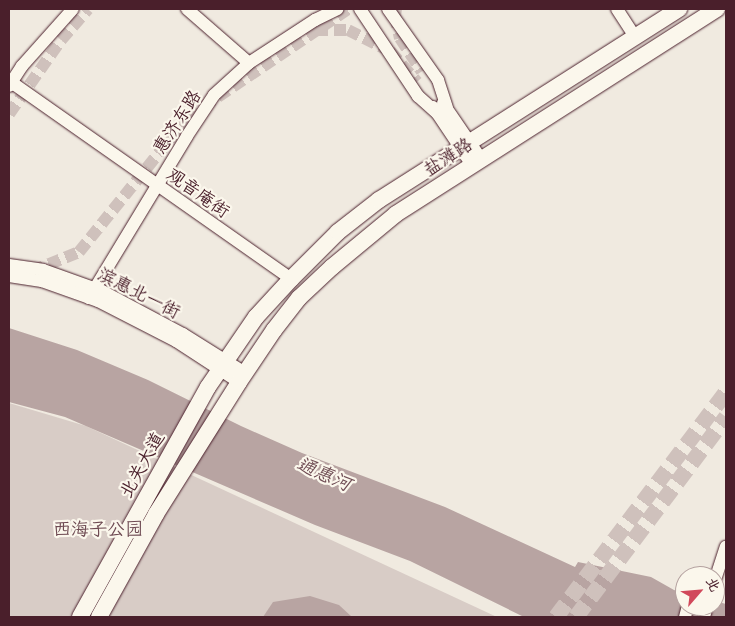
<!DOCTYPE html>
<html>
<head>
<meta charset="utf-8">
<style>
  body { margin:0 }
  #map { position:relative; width:735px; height:626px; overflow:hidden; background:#f0eae0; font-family:Sriracha,"LXGW WenKai TC",sans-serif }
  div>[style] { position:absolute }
  .green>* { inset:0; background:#d8ccc6 }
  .water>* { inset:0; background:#b8a4a2 }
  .minor-tunnel>* { height:12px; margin-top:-6px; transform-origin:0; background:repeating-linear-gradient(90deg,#cfc1bc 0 12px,transparent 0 18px) }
  .major-tunnel>* { height:16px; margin-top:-8px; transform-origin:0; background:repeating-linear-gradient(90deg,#cfc1bc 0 16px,transparent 0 24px) }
  .roads { filter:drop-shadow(0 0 1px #4a1f2b) drop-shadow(0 0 1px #4a1f2b) }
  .minor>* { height:12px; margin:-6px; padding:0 6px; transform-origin:6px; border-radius:6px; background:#fbf7ec }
  .major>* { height:16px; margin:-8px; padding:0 8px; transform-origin:8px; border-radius:8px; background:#fbf7ec }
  span { translate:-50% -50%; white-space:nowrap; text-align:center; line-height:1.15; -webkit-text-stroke:4.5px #fbf7ec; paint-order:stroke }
  .street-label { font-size:18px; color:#4a1f2b }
  .park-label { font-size:18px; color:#6e4a52 }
  .water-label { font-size:19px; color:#704e55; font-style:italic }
  .frame { position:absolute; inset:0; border:10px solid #4a1f2b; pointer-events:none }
  .north { position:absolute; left:675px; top:566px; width:50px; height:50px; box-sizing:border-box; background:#fbf7ec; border:1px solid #b4a19f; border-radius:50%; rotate:63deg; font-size:14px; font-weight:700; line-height:20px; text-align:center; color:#4a1f2b }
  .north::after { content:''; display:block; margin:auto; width:18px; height:22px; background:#d1495b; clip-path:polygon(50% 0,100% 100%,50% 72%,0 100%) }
</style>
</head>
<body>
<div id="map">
  <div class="green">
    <i style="clip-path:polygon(9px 403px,86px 426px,497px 617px,9px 617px)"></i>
  </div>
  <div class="water">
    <i style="clip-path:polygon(9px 328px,77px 350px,148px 380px,241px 426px,302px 453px,445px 507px,575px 567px,578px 562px,651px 577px,674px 590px,685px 593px,685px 606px,715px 606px,715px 601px,726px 604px,726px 617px,524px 617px,410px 561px,315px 525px,65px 417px,9px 402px)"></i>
    <i style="clip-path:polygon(310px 596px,339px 605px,352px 617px,263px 617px,273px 602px)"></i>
  </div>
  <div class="minor-tunnel">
    <i style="left:396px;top:9px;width:6px;rotate:99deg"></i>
    <i style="left:395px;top:15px;width:24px;rotate:78deg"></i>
    <i style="left:400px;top:38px;width:40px;rotate:57.1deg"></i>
    <i style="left:316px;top:30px;width:32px"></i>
    <i style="left:348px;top:30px;width:47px;rotate:26.6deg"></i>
    <i style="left:390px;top:51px;width:41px;rotate:48.9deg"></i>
    <i style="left:9px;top:114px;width:90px;rotate:-54.9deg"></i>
    <i style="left:61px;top:40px;width:41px;rotate:-48.9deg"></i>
    <i style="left:32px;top:271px;width:51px;rotate:-22deg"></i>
    <i style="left:79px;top:252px;width:174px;rotate:-51.1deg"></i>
    <i style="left:188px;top:117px;width:193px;rotate:-34deg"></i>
  </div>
  <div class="major-tunnel">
    <i style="left:556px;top:617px;width:282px;rotate:-52.9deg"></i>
    <i style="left:576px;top:617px;width:250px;rotate:-53.1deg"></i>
  </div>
  <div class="roads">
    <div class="minor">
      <i style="left:187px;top:9px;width:82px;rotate:41.1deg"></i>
      <i style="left:360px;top:9px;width:105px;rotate:56.3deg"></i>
      <i style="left:418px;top:96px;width:27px;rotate:42deg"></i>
      <i style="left:388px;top:9px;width:87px;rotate:54.8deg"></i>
      <i style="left:438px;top:80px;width:29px;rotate:72deg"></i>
      <i style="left:617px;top:9px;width:33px;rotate:57deg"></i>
      <i style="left:11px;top:82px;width:342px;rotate:35.1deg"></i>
      <i style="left:9px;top:86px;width:24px;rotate:-57deg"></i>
      <i style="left:22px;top:66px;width:76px;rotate:-48.2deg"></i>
      <i style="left:443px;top:103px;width:68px;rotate:55.8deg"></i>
      <i style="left:433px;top:107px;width:70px;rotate:56.1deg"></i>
      <i style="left:9px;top:265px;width:34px;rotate:8deg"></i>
      <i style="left:43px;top:270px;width:63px;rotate:19.6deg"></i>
      <i style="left:102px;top:291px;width:92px;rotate:28deg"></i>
      <i style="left:183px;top:334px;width:73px;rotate:32.2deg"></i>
      <i style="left:9px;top:276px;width:33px;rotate:9deg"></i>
      <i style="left:42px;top:281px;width:59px;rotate:19.7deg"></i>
      <i style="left:98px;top:301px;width:88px;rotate:27.1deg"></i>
      <i style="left:176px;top:341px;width:75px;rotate:33.1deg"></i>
      <i style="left:89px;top:298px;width:189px;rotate:-58.8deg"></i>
      <i style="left:187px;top:136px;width:49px;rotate:-56.6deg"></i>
      <i style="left:214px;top:95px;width:47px;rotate:-42.4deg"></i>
      <i style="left:249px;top:63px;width:79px;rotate:-33.1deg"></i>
      <i style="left:315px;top:20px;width:25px;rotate:-26deg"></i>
      <i style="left:715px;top:580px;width:35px;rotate:-72deg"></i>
      <i style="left:685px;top:617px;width:11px;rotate:-75deg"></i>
      <i style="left:704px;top:617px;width:11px;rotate:-75deg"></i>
    </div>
    <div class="major">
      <i style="left:80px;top:617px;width:263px;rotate:-60.9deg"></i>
      <i style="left:208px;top:387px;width:85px;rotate:-55.6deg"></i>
      <i style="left:256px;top:317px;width:52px;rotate:-47.4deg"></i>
      <i style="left:291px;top:279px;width:66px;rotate:-45deg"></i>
      <i style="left:338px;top:232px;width:52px;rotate:-38deg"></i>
      <i style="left:379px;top:200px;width:356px;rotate:-32.5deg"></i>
      <i style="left:99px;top:617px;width:118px;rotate:-61deg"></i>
      <i style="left:156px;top:514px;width:156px;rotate:-57.8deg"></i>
      <i style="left:239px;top:382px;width:63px;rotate:-56.1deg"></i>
      <i style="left:274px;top:330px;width:41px;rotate:-52deg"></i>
      <i style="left:299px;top:298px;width:45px;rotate:-43.2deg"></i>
      <i style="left:332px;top:267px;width:83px;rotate:-39.6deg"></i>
      <i style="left:396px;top:214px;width:381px;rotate:-32.6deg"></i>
    </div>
  </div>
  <div class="street-label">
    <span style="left:177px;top:122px;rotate:-57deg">惠济东路</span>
    <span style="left:448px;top:157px;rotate:-33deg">盐滩路</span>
    <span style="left:198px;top:193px;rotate:35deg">观音庵街</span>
    <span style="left:139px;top:293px;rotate:27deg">滨惠北一街</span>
    <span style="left:142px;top:465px;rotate:-61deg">北关大道</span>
  </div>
  <div class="park-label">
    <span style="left:98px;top:529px">西海子公园</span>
  </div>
  <div class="water-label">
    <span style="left:324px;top:474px;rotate:24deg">通惠河</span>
  </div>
  <div class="frame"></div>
  <div class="north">北</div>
</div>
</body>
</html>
